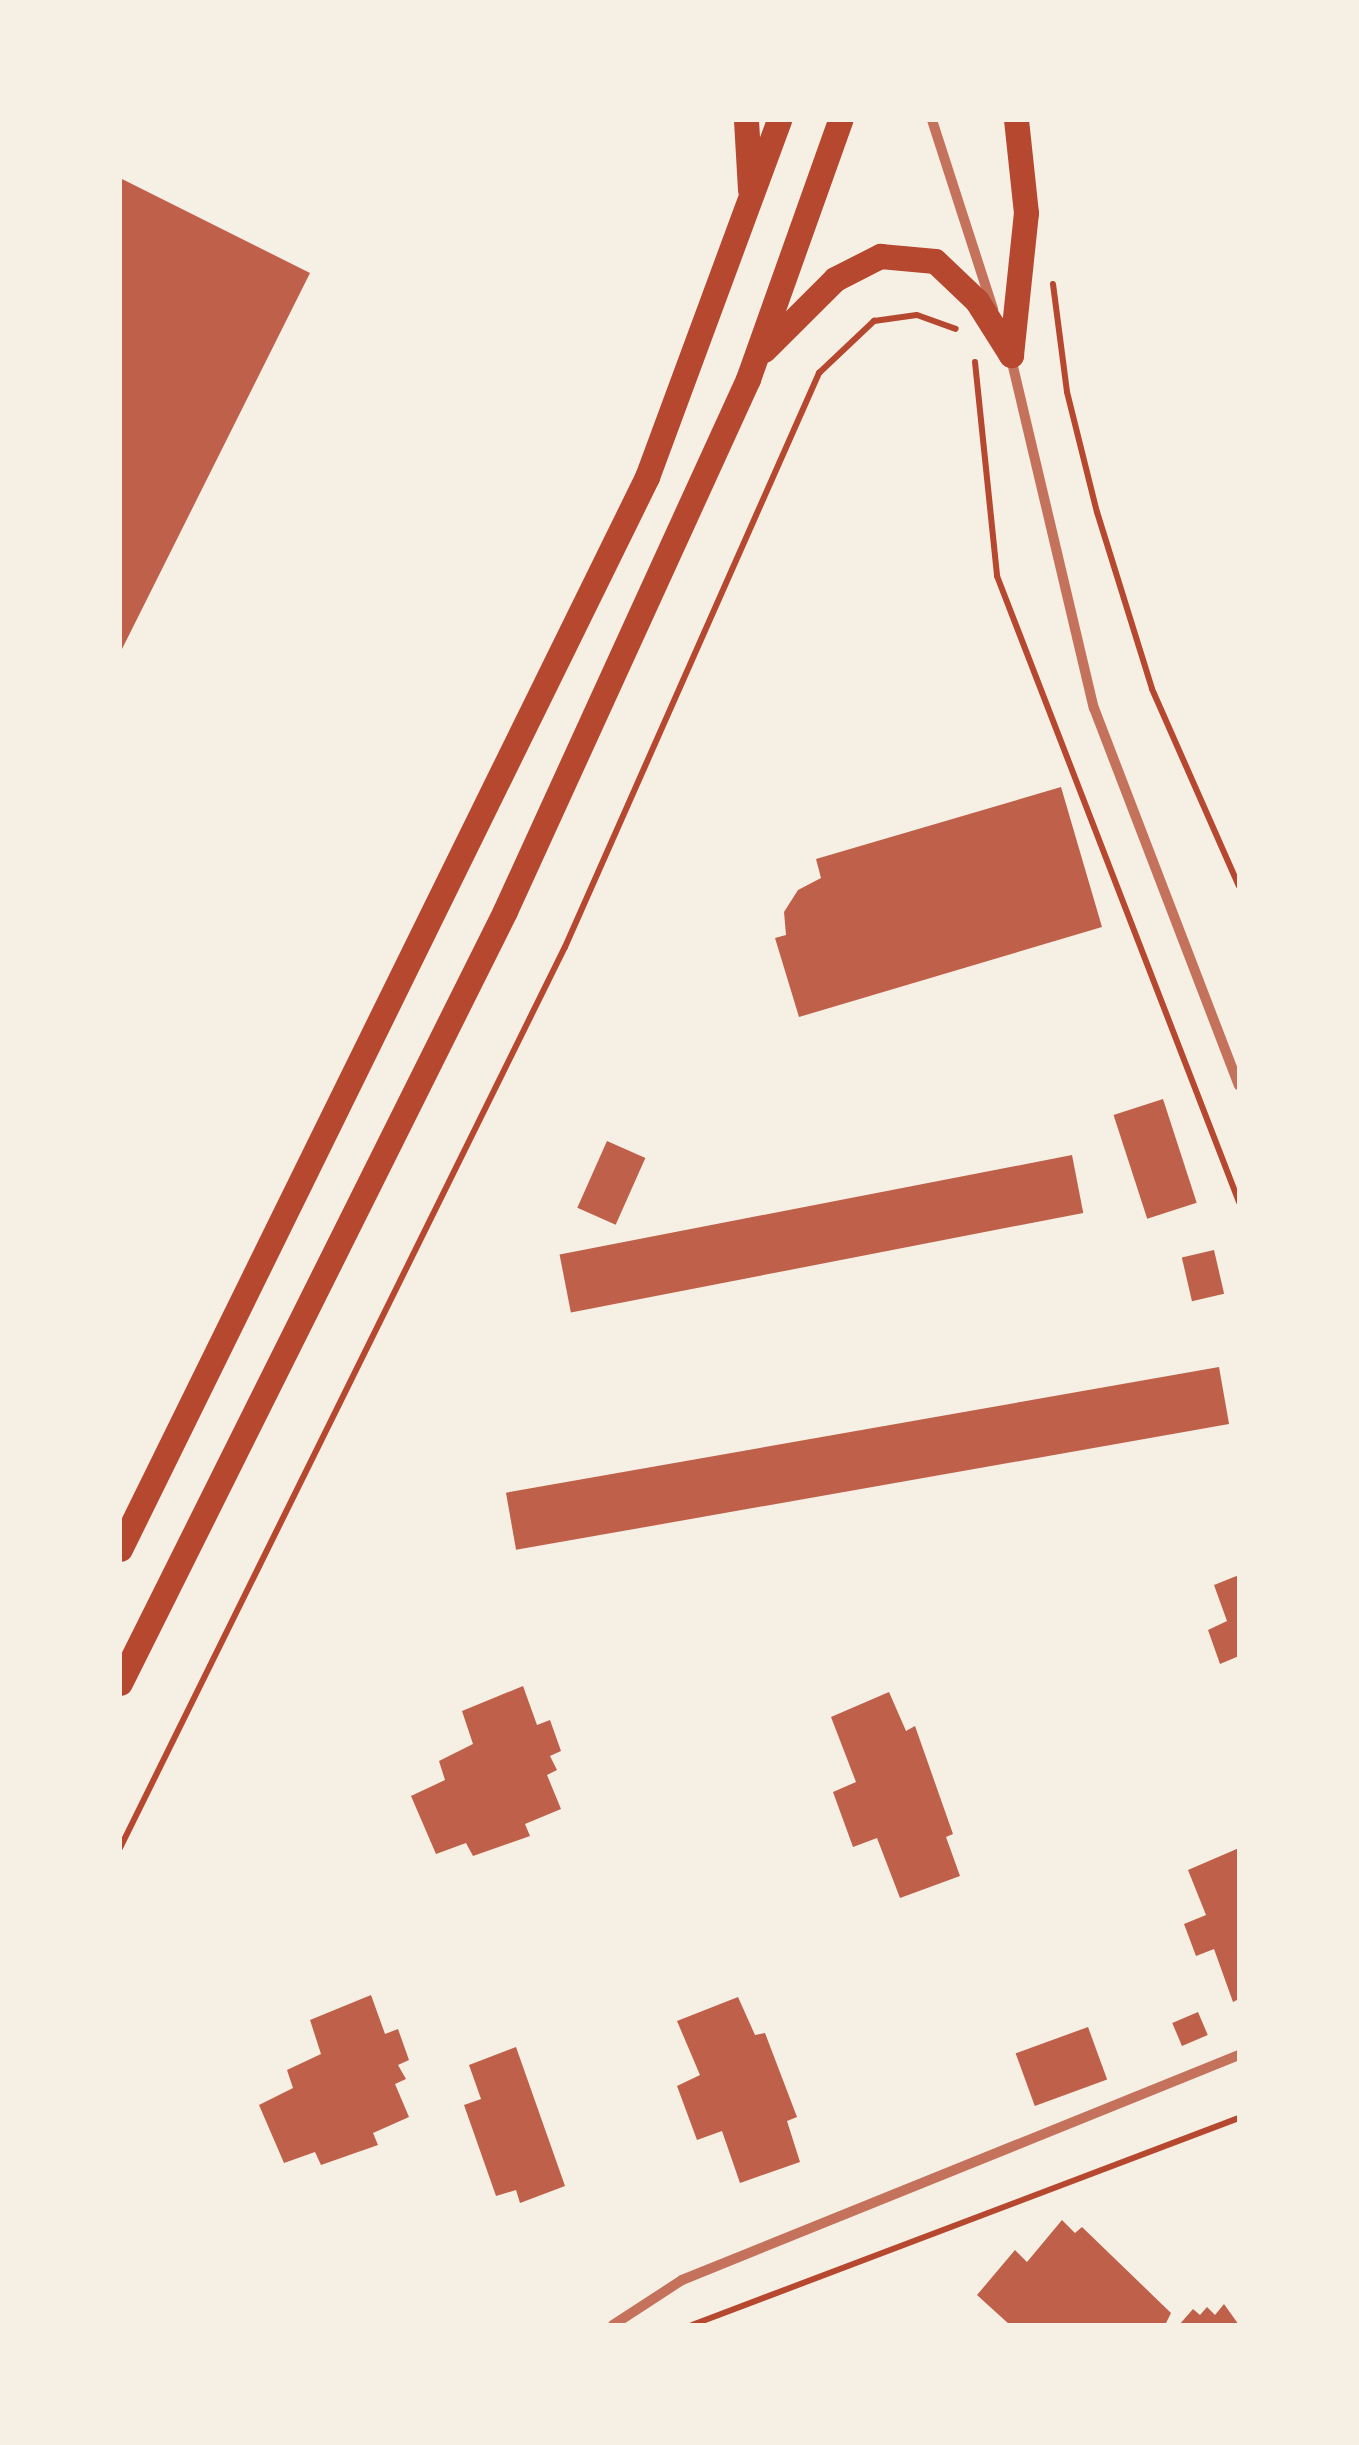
<!DOCTYPE html>
<html>
<head>
<meta charset="utf-8">
<style>
  body { margin:0 }
  #map { position:relative; width:1359px; height:2445px; overflow:hidden; background:#f6efe4; font-family:"Exo 2",sans-serif }
  div>[style] { position:absolute }
  .building>* { inset:0; background:#bf614a; transform-origin:0 0 }
  .path>* { height:6px; margin:-3px; padding:0 3px; transform-origin:3px; border-radius:3px; background:#b5482f }
  .minor>* { height:10px; margin:-5px; padding:0 5px; transform-origin:5px; border-radius:5px; background:#c5725c }
  .primary>* { height:25px; margin:-12.5px; padding:0 12.5px; transform-origin:12.5px; border-radius:12.5px; background:#b5482f }
  span { translate:-50% -50%; white-space:nowrap; text-align:center; line-height:1.15; -webkit-text-stroke:8px #f6efe4; paint-order:stroke }
  .frame { position:absolute; inset:0; border:122px solid #f6efe4; pointer-events:none }
</style>
</head>
<body>
<div id="map">
  <div class="building">
    <i style="clip-path:polygon(120px 178px,310px 273px,120px 653px)"></i>
    <i style="clip-path:polygon(1061px 787px,1102px 927px,799px 1017px,775px 938px,786px 935px,784px 912px,798px 890px,821px 878px,816px 859px)"></i>
    <i style="left:1163px;top:1099px;width:109px;height:52px;rotate:72deg"></i>
    <i style="left:607px;top:1141px;width:42px;height:73px;rotate:24deg"></i>
    <i style="left:1072px;top:1155px;width:59px;height:522px;rotate:79deg"></i>
    <i style="left:1214px;top:1250px;width:45px;height:33px;rotate:77deg"></i>
    <i style="left:1219px;top:1367px;width:58px;height:724px;rotate:80deg"></i>
    <i style="clip-path:polygon(1239px 1575px,1239px 1656px,1220px 1664px,1208px 1630px,1227px 1621px,1214px 1585px)"></i>
    <i style="clip-path:polygon(523px 1686px,537px 1725px,550px 1720px,561px 1751px,550px 1756px,557px 1770px,547px 1775px,561px 1809px,525px 1824px,530px 1836px,473px 1856px,466px 1843px,436px 1854px,411px 1796px,445px 1780px,439px 1761px,473px 1744px,462px 1711px)"></i>
    <i style="clip-path:polygon(889px 1692px,906px 1731px,915px 1726px,953px 1834px,946px 1837px,960px 1876px,900px 1898px,877px 1838px,853px 1847px,833px 1792px,856px 1782px,831px 1717px)"></i>
    <i style="clip-path:polygon(1239px 1848px,1239px 1999px,1233px 2002px,1214px 1949px,1196px 1956px,1184px 1924px,1206px 1915px,1188px 1870px)"></i>
    <i style="clip-path:polygon(371px 1995px,385px 2034px,398px 2029px,409px 2060px,398px 2065px,406px 2079px,395px 2084px,409px 2117px,373px 2133px,378px 2145px,321px 2165px,315px 2152px,284px 2163px,259px 2105px,293px 2088px,287px 2070px,321px 2054px,310px 2020px)"></i>
    <i style="clip-path:polygon(738px 1997px,755px 2035px,765px 2033px,797px 2117px,787px 2121px,800px 2162px,740px 2183px,722px 2131px,697px 2140px,677px 2086px,700px 2075px,677px 2021px)"></i>
    <i style="left:1198px;top:2012px;width:25px;height:28px;rotate:67deg"></i>
    <i style="left:1088px;top:2027px;width:56px;height:77px;rotate:70deg"></i>
    <i style="clip-path:polygon(516px 2047px,565px 2186px,520px 2203px,516px 2190px,496px 2196px,464px 2105px,481px 2099px,469px 2065px)"></i>
    <i style="clip-path:polygon(1062px 2220px,1075px 2233px,1082px 2227px,1171px 2313px,1165px 2325px,1010px 2325px,977px 2295px,1015px 2250px,1027px 2262px)"></i>
    <i style="clip-path:polygon(1224px 2304px,1239px 2325px,1179px 2325px,1193px 2309px,1200px 2315px,1207px 2307px,1215px 2315px)"></i>
  </div>
  <div class="path">
    <i style="left:1053px;top:284px;width:109px;rotate:82.6deg"></i>
    <i style="left:1067px;top:392px;width:124px;rotate:76deg"></i>
    <i style="left:1097px;top:512px;width:185px;rotate:72.7deg"></i>
    <i style="left:1152px;top:689px;width:215px;rotate:66.2deg"></i>
    <i style="left:975px;top:362px;width:215px;rotate:84.1deg"></i>
    <i style="left:997px;top:576px;width:671px;rotate:68.86deg"></i>
    <i style="left:120px;top:1848px;width:1005px;rotate:-63.72deg"></i>
    <i style="left:565px;top:947px;width:628px;rotate:-66.13deg"></i>
    <i style="left:819px;top:373px;width:76px;rotate:-43.4deg"></i>
    <i style="left:874px;top:321px;width:43px;rotate:-7.9deg"></i>
    <i style="left:917px;top:315px;width:41px;rotate:19.7deg"></i>
    <i style="left:692px;top:2325px;width:585px;rotate:-20.73deg"></i>
  </div>
  <div class="minor">
    <i style="left:932px;top:120px;width:199px;rotate:72.1deg"></i>
    <i style="left:1011px;top:358px;width:360px;rotate:76.7deg"></i>
    <i style="left:1094px;top:708px;width:404px;rotate:69deg"></i>
    <i style="left:613px;top:2325px;width:82px;rotate:-33.1deg"></i>
    <i style="left:682px;top:2280px;width:601px;rotate:-22deg"></i>
  </div>
  <div class="primary">
    <i style="left:746px;top:120px;width:70px;rotate:86.7deg"></i>
    <i style="left:764px;top:350px;width:100px;rotate:-45deg"></i>
    <i style="left:835px;top:279px;width:51px;rotate:-27.1deg"></i>
    <i style="left:880px;top:256px;width:55px;rotate:5.2deg"></i>
    <i style="left:935px;top:261px;width:58px;rotate:43.6deg"></i>
    <i style="left:977px;top:301px;width:64px;rotate:57.8deg"></i>
    <i style="left:1011px;top:355px;width:143px;rotate:-84deg"></i>
    <i style="left:1026px;top:213px;width:94px;rotate:-96.1deg"></i>
    <i style="left:120px;top:1549px;width:1195px;rotate:-63.82deg"></i>
    <i style="left:647px;top:477px;width:381px;rotate:-69.7deg"></i>
    <i style="left:120px;top:1683px;width:863px;rotate:-63.49deg"></i>
    <i style="left:505px;top:911px;width:585px;rotate:-65.45deg"></i>
    <i style="left:748px;top:379px;width:275px;rotate:-70.4deg"></i>
  </div>
  <div class="frame"></div>
</div>
</body>
</html>
